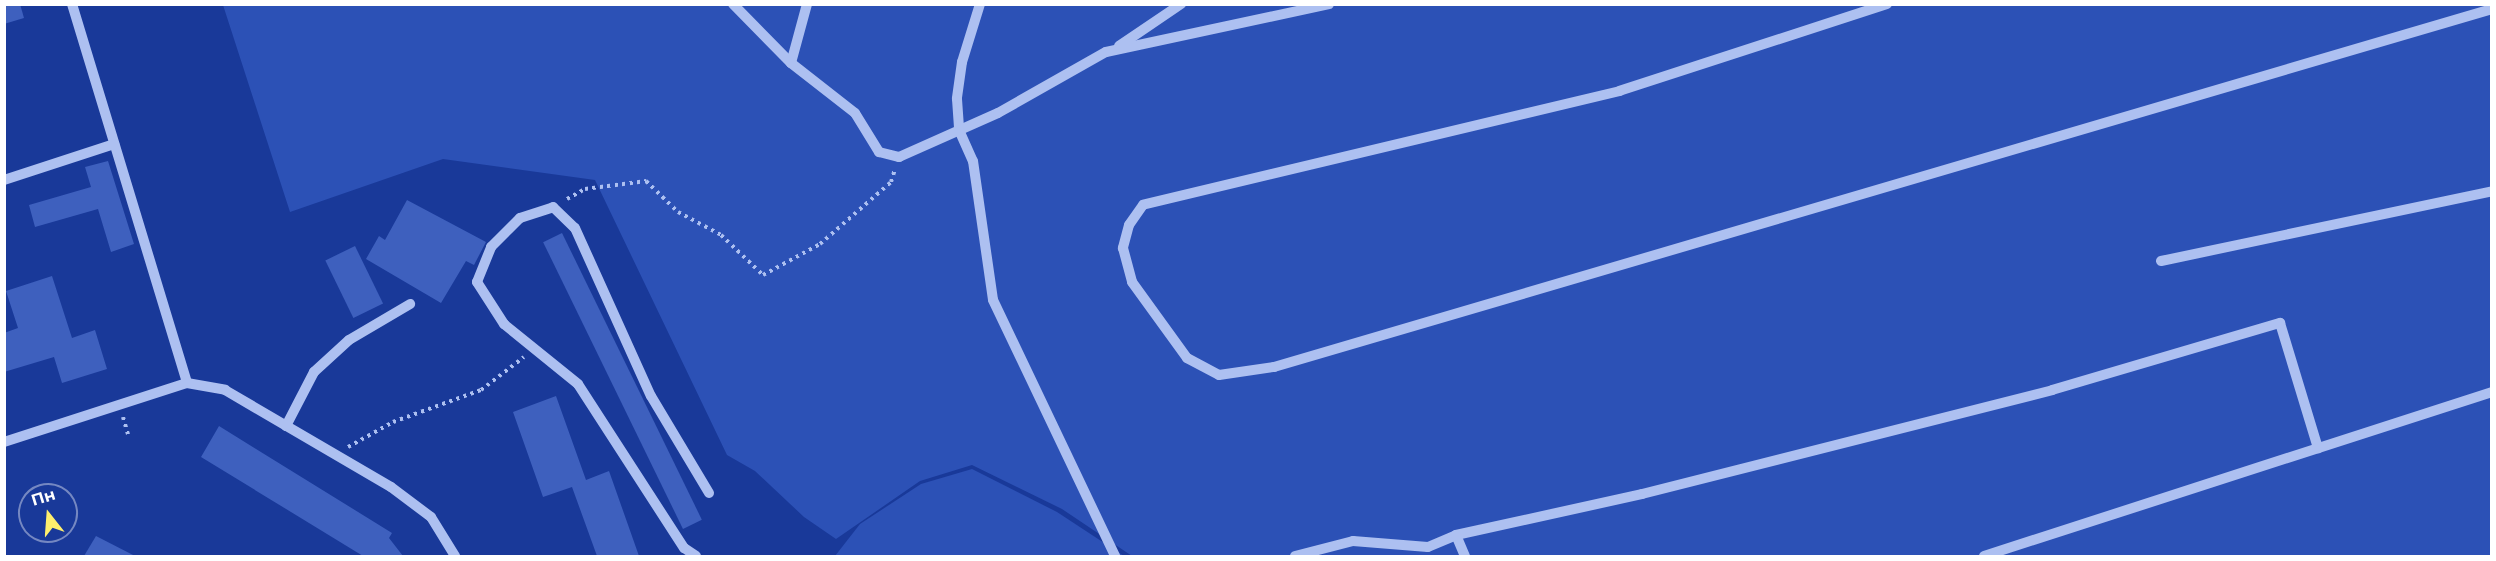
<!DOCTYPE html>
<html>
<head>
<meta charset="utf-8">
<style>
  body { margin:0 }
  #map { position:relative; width:2496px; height:561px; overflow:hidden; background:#193999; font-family:Montserrat,sans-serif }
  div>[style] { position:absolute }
  .green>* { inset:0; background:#2c51b6 }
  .building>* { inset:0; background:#3e60be; transform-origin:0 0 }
  .path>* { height:4px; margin-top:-2px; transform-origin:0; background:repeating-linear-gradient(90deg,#adc0f1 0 3px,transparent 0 7.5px) }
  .minor>* { height:10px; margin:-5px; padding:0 5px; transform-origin:5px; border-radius:5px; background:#adc0f1 }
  span { translate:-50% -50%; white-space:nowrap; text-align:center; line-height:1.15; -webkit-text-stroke:5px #193999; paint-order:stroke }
  .frame { position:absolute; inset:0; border:6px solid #fff; pointer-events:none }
  .north { position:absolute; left:18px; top:483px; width:60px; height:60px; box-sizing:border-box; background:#193999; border:2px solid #7588c2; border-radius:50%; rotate:343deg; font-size:16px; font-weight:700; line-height:24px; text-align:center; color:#fff }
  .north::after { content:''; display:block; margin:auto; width:21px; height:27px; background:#ffef6d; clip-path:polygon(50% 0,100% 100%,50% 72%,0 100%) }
</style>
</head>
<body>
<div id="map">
  <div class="green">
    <i style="clip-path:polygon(223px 5px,2491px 5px,2491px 556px,1132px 556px,1062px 509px,972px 465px,920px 481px,836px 539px,804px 517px,755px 471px,727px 455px,595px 180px,443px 159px,290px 212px)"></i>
    <i style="clip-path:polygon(972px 469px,1057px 512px,1124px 556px,835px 556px,860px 524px,921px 484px)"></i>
  </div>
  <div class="building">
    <i style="clip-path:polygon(4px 4px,20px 4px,24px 18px,4px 24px)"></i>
    <i style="clip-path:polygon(108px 161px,134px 244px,111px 252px,98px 209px,35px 227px,29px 205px,91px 187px,85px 167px)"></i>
    <i style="clip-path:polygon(407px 200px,486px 242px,474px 265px,466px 261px,441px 303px,366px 259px,379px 236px,385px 240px)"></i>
    <i style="left:562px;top:233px;width:319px;height:21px;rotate:64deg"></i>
    <i style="left:355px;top:246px;width:64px;height:33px;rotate:64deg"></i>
    <i style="clip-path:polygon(52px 276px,72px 338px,95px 330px,107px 369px,62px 383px,54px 357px,4px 372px,4px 333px,18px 328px,6px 291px)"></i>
    <i style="clip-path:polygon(556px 396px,586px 480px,609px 471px,639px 556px,597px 556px,572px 487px,543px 497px,513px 412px)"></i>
    <i style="clip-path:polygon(219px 426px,392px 533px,389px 538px,403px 556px,363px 556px,201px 457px)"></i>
    <i style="clip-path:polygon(96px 536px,135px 556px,84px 556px)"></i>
  </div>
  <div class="path">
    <i style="left:567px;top:199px;width:21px;rotate:-29deg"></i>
    <i style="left:585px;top:189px;width:62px;rotate:-7.5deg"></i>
    <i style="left:646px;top:181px;width:45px;rotate:44.1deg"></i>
    <i style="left:678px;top:212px;width:49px;rotate:28.1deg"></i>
    <i style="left:721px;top:235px;width:58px;rotate:43.6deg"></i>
    <i style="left:763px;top:275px;width:65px;rotate:-28.5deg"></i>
    <i style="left:820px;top:244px;width:94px;rotate:-41.1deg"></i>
    <i style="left:891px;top:182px;width:14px;rotate:-73deg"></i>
    <i style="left:123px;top:417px;width:18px;rotate:74deg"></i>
    <i style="left:348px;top:447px;width:51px;rotate:-29.1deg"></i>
    <i style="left:393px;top:422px;width:94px;rotate:-20deg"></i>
    <i style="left:481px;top:390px;width:54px;rotate:-37.5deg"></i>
  </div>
  <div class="minor">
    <i style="left:72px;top:4px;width:396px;rotate:73.1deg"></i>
    <i style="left:733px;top:4px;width:83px;rotate:45.5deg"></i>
    <i style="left:791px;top:63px;width:81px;rotate:38deg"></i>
    <i style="left:855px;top:113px;width:46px;rotate:58.4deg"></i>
    <i style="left:879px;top:152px;width:21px;rotate:14deg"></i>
    <i style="left:899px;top:157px;width:108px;rotate:-24deg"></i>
    <i style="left:998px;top:113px;width:124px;rotate:-29.5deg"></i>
    <i style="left:1106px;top:52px;width:228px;rotate:-12.1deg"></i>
    <i style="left:980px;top:4px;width:61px;rotate:107.2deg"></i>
    <i style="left:962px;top:62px;width:37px;rotate:98deg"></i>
    <i style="left:957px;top:99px;width:31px;rotate:86deg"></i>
    <i style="left:959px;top:130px;width:34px;rotate:66deg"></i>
    <i style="left:973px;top:161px;width:140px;rotate:81.8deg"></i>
    <i style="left:993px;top:300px;width:284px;rotate:64.5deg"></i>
    <i style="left:1887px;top:4px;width:281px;rotate:162deg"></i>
    <i style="left:1620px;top:91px;width:490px;rotate:166.6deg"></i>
    <i style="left:1143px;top:205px;width:24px;rotate:125deg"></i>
    <i style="left:1129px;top:225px;width:24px;rotate:105deg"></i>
    <i style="left:1123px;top:248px;width:35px;rotate:75deg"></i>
    <i style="left:1132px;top:282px;width:94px;rotate:54.1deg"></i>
    <i style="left:1187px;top:358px;width:36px;rotate:28deg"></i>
    <i style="left:1219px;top:375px;width:56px;rotate:-8.3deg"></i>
    <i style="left:1274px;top:367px;width:1270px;rotate:-16.38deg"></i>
    <i style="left:1119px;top:46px;width:75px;rotate:-34.1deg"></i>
    <i style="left:791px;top:63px;width:61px;rotate:-74.8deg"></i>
    <i style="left:4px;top:180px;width:116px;rotate:-18.1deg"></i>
    <i style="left:2161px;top:261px;width:338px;rotate:-11.9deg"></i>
    <i style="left:286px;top:426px;width:61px;rotate:-62.6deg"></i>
    <i style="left:314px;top:372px;width:47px;rotate:-42.4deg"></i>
    <i style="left:349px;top:340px;width:71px;rotate:-30.5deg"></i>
    <i style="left:4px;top:442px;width:192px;rotate:-17.9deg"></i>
    <i style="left:187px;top:383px;width:39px;rotate:10deg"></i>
    <i style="left:225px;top:390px;width:192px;rotate:30.3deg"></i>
    <i style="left:391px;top:487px;width:50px;rotate:36.9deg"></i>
    <i style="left:431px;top:517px;width:46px;rotate:58.4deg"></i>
    <i style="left:1456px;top:535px;width:23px;rotate:67deg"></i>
    <i style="left:696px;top:556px;width:14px;rotate:-146deg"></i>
    <i style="left:684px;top:548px;width:195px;rotate:-122.9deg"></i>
    <i style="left:578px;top:384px;width:95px;rotate:-141deg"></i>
    <i style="left:504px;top:324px;width:50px;rotate:-122.7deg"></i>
    <i style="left:477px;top:282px;width:38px;rotate:-68deg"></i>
    <i style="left:491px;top:247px;width:41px;rotate:-45deg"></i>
    <i style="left:520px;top:218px;width:35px;rotate:-18deg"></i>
    <i style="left:553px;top:207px;width:30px;rotate:44deg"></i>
    <i style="left:575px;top:228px;width:184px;rotate:65.7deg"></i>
    <i style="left:651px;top:396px;width:113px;rotate:59.1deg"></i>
    <i style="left:1295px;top:556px;width:60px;rotate:-14.5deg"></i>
    <i style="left:1353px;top:541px;width:75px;rotate:4.6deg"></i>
    <i style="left:1428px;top:547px;width:30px;rotate:-23deg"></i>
    <i style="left:1456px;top:535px;width:190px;rotate:-12.4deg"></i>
    <i style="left:1642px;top:494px;width:423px;rotate:-14.2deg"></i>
    <i style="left:2052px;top:390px;width:238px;rotate:-16.4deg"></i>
    <i style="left:2280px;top:323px;width:131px;rotate:73.1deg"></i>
    <i style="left:1984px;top:556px;width:534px;rotate:-17.89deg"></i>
  </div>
  <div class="frame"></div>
  <div class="north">Пн</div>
</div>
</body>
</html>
